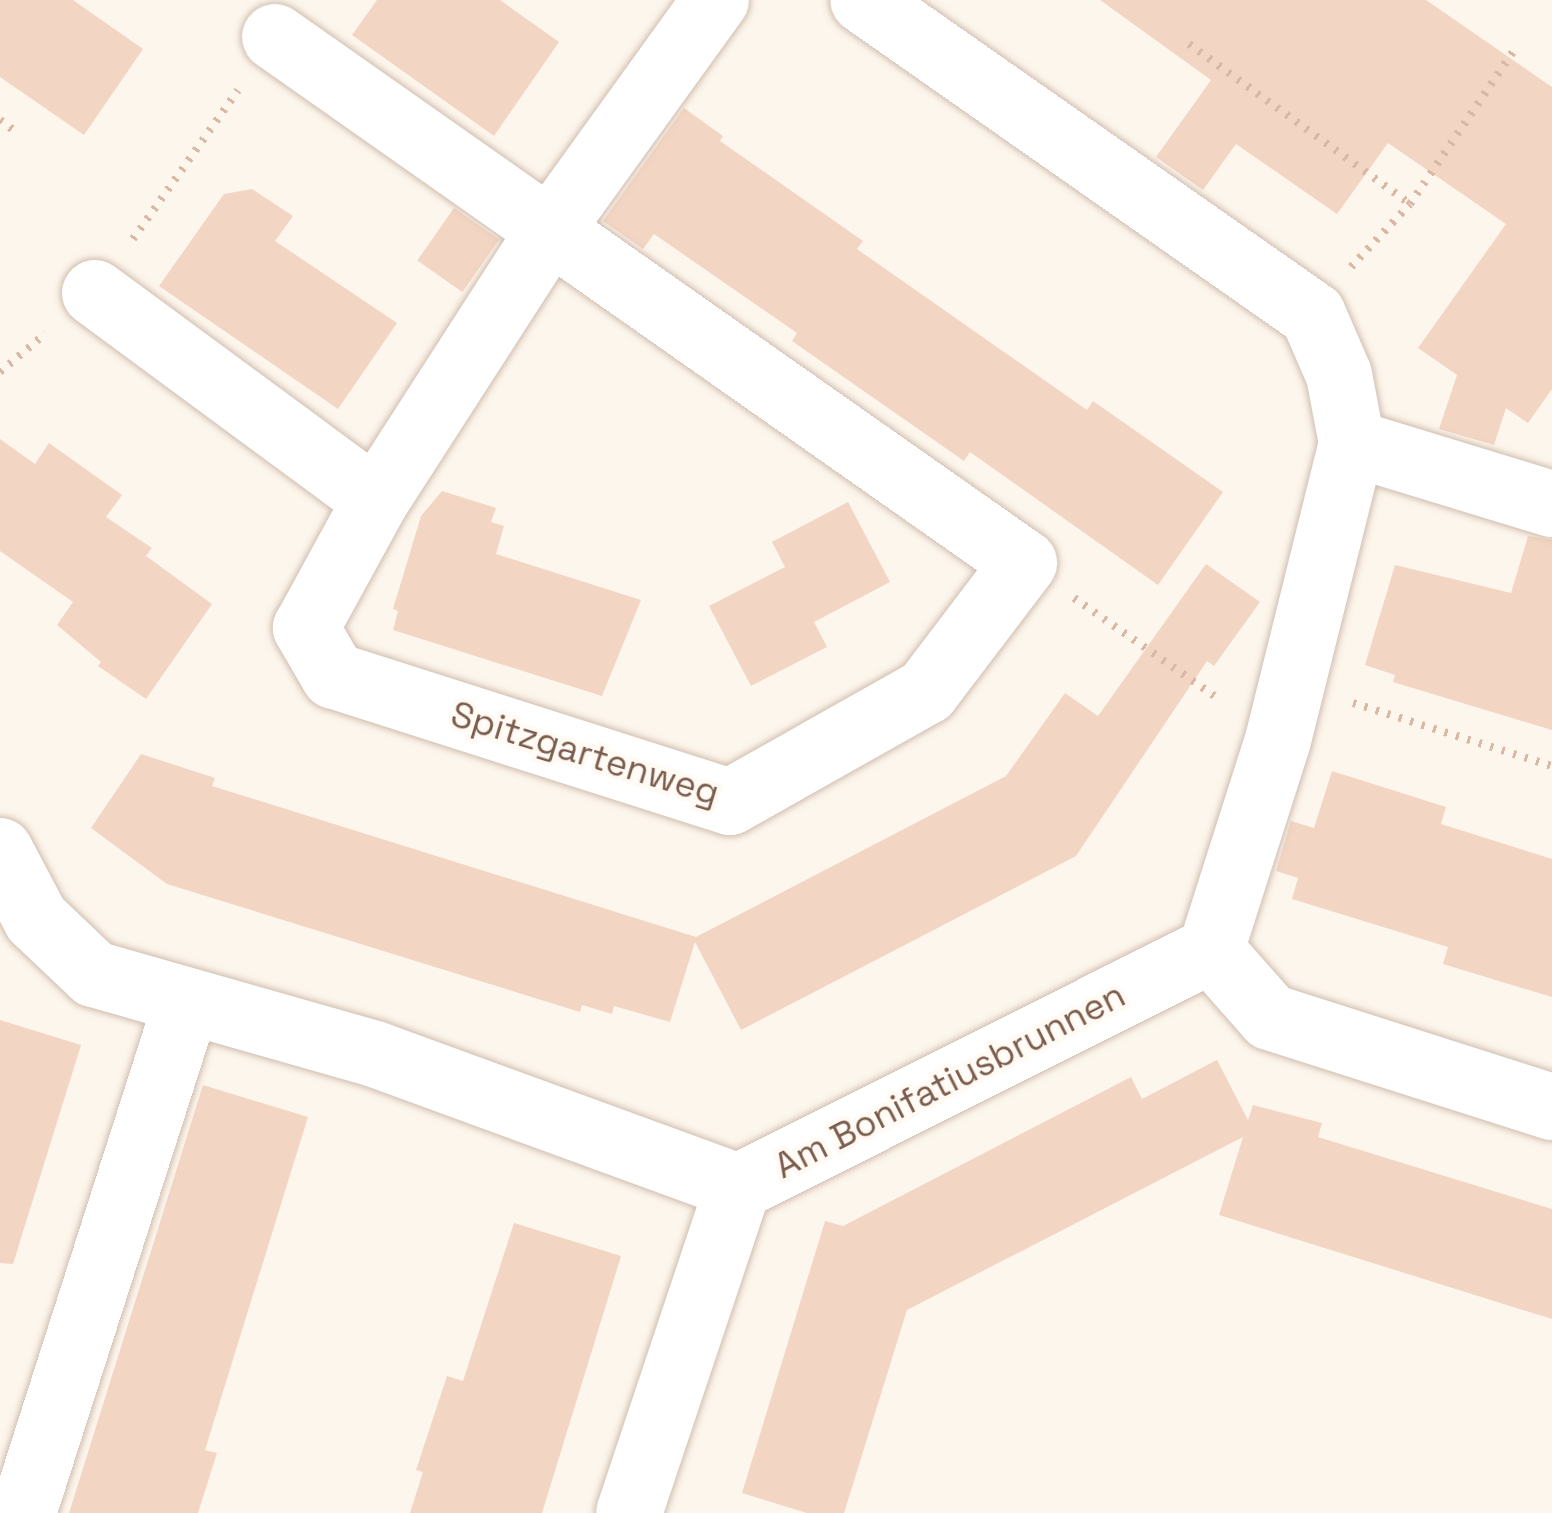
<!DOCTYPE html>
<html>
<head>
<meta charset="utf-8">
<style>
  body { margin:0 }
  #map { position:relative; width:1552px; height:1513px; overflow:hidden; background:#fdf6ec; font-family:"Space Grotesk",sans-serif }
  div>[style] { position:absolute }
  .building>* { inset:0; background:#f3d5c3; transform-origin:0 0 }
  .path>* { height:8px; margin-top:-4px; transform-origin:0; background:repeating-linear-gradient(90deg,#d9b8a5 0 3px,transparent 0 12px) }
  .roads { filter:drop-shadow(0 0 3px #d1beb0) drop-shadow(0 0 3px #d1beb0) }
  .minor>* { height:66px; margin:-33px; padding:0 33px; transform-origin:33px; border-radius:33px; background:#fff }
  span { translate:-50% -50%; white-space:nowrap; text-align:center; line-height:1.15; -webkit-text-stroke:9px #fffaf3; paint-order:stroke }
  .street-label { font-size:36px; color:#7a5c4d }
</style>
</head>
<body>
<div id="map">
  <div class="building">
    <i style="clip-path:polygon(0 0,73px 0,143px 49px,84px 135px,0 77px)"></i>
    <i style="clip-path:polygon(377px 0,500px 0,559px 42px,494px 136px,352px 35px)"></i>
    <i style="clip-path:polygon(1100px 0,1426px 0,1552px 87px,1552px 389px,1528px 423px,1506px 408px,1494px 445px,1439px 429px,1457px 375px,1418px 348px,1506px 224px,1388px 143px,1337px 214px,1236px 144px,1203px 190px,1156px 157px,1211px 80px)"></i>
    <i style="clip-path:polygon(684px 108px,723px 136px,720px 141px,863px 241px,857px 249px,1087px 410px,1093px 401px,1223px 492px,1158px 585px,970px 452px,964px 461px,792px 341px,797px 333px,654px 234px,643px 249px,603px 221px)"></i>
    <i style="clip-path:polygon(252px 189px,293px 216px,275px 241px,397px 323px,338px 409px,159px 286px,224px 194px)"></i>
    <i style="left:454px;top:208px;width:55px;height:64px;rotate:35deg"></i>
    <i style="clip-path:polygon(0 439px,35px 464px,49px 443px,122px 495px,106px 517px,152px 548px,146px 556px,212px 604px,146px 699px,98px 666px,101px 662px,57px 625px,73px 602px,0 551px)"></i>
    <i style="clip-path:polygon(442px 491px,496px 508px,491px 522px,504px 526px,496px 554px,641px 600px,602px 696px,393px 630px,398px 611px,393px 609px,421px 516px)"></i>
    <i style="clip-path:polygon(848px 502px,890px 582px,814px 622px,827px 647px,751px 686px,709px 606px,785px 567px,772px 542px)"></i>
    <i style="clip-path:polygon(1528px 536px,1552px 540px,1552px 730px,1393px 682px,1395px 675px,1365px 665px,1395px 565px,1511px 593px)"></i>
    <i style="clip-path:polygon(1206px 564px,1260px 602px,1214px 666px,1207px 661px,1076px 856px,741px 1030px,695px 942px,670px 1022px,614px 1006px,612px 1014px,582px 1005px,580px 1012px,167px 884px,91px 828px,141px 754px,215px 778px,212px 786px,696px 937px,1006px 776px,1065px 693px,1098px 716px)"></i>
    <i style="clip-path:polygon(1332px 771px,1446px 807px,1441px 824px,1552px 859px,1552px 997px,1443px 964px,1448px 947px,1292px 899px,1298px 878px,1276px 871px,1291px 821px,1314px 828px)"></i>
    <i style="clip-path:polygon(0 1020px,81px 1045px,13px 1264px,0 1263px)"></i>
    <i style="clip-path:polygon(1217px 1060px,1248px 1120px,1253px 1105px,1322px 1123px,1318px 1137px,1552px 1209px,1552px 1319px,1219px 1215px,1243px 1137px,907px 1310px,844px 1513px,807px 1513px,742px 1493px,825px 1221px,843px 1226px,1131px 1077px,1142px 1099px)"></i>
    <i style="clip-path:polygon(203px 1085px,308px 1117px,205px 1450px,217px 1453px,198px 1513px,69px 1513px)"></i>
    <i style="clip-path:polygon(514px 1223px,621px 1256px,542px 1513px,410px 1513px,423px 1472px,416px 1470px,447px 1376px,463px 1381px)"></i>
  </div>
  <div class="path">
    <i style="left:1189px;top:44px;width:273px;rotate:35.9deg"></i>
    <i style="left:0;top:120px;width:20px;rotate:37deg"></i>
    <i style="left:133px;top:239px;width:182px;rotate:-54.8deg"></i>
    <i style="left:1351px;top:267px;width:86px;rotate:-46.9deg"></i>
    <i style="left:1410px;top:204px;width:191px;rotate:-55.9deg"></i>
    <i style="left:0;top:372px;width:60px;rotate:-40.3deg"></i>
    <i style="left:1074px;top:598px;width:177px;rotate:34.9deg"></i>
    <i style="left:1353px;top:703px;width:209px;rotate:17.6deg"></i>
  </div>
  <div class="roads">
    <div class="minor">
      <i style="left:275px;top:37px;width:336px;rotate:35.1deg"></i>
      <i style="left:550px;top:230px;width:579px;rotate:35.09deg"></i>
      <i style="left:1024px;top:563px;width:161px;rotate:127.2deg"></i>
      <i style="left:927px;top:691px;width:226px;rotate:150.6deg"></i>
      <i style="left:730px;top:802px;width:416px;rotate:-162.3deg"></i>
      <i style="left:334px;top:676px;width:56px;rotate:-120.3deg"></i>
      <i style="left:306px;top:628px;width:146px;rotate:-61.3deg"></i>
      <i style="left:376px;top:500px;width:321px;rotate:-57.2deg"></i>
      <i style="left:550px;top:230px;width:284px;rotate:-54.2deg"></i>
      <i style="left:95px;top:293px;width:349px;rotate:36.4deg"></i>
      <i style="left:1352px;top:443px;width:209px;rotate:17deg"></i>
      <i style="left:0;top:851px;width:77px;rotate:62.1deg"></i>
      <i style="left:36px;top:919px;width:80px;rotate:43.5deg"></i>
      <i style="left:94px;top:974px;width:292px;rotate:15.9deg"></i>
      <i style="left:375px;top:1054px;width:387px;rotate:20.1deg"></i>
      <i style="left:738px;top:1187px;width:529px;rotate:-26.61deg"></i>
      <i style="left:1211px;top:950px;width:220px;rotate:-72.3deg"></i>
      <i style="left:1278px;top:740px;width:306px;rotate:-76deg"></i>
      <i style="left:1352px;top:443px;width:69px;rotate:-100.8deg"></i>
      <i style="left:1339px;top:375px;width:65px;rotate:-113.4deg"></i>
      <i style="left:1313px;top:315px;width:549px;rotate:-145.01deg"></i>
      <i style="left:1211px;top:950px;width:89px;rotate:48.6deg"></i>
      <i style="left:1270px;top:1017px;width:296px;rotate:17.7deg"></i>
      <i style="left:23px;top:1513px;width:534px;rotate:-72.21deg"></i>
      <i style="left:629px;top:1513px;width:344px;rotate:-71.5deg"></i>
    </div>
  </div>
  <div class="street-label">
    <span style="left:585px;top:754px;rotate:17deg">Spitzgartenweg</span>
    <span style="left:950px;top:1081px;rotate:-27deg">Am Bonifatiusbrunnen</span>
  </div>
</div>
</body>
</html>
